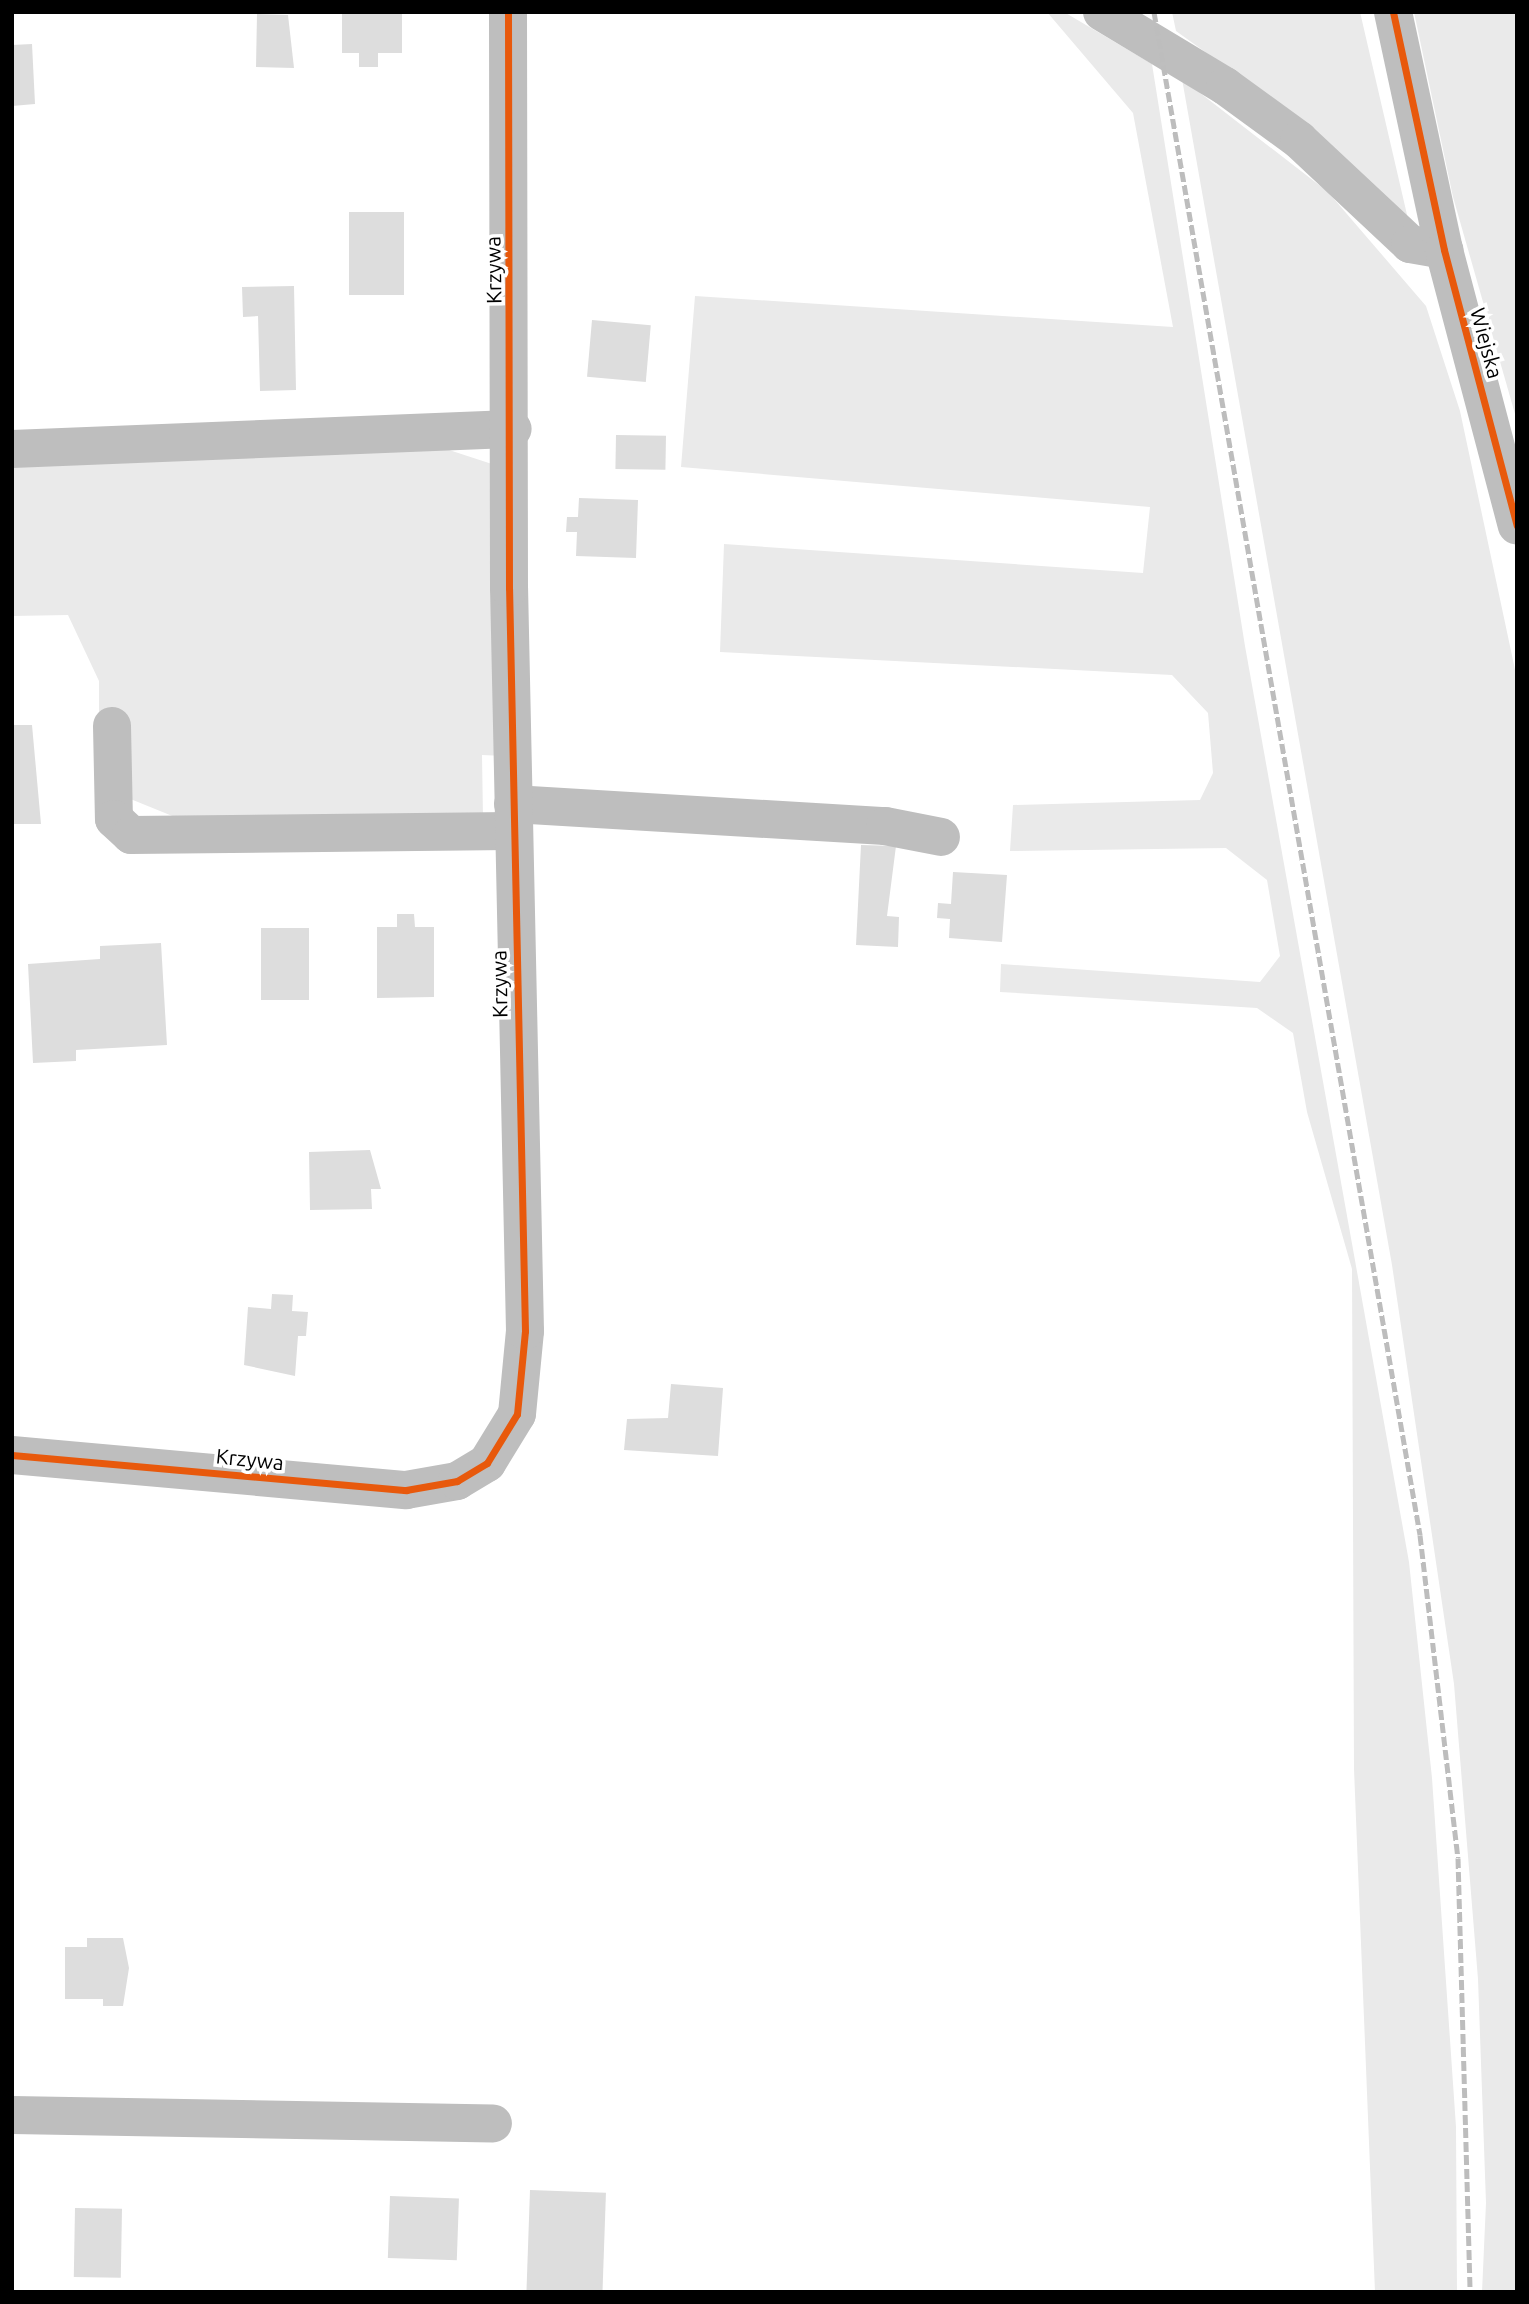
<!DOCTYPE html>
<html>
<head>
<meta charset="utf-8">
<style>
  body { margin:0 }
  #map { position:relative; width:1529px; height:2304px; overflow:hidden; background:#fff; font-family:Ubuntu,sans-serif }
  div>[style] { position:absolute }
  .green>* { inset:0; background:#eaeaea }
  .building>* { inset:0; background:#ddd; transform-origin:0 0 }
  .minor>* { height:38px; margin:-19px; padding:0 19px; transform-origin:19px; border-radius:19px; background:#bebebe }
  .rail>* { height:5px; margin-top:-2.5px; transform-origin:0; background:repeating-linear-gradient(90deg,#bdbdbd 0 10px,transparent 0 13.5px) }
  .cycleway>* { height:7px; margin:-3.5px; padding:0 3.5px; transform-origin:3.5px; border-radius:3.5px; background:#e8590c }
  span { translate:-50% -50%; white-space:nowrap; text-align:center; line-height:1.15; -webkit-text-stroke:7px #fff; paint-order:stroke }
  .street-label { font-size:21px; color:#000 }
  .frame { position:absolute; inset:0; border:14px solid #000; pointer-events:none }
</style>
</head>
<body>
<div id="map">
  <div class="green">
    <i style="clip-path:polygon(1047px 12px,1064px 12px,1152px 64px,1245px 646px,1409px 1562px,1432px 1778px,1456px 2127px,1457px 2292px,1375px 2292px,1354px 1769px,1352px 1269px,1307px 1112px,1293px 1033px,1257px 1008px,1000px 992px,1001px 964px,1260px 982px,1280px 956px,1267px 880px,1226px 848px,1010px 851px,1013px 805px,1200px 800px,1213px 773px,1208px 713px,1172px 675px,720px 652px,724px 544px,1143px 573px,1150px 507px,681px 467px,695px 296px,1173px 327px,1133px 113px)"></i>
    <i style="clip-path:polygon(1172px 12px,1360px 12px,1408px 219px,1276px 103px,1176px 31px)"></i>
    <i style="clip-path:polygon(1414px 12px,1517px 12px,1517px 421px,1453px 197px)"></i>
    <i style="clip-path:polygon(1182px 79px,1328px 192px,1426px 306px,1460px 411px,1517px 679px,1517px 2292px,1482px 2292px,1486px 2203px,1478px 1979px,1454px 1684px,1392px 1265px)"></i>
    <i style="clip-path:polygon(446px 449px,495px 465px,504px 756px,482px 755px,483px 818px,197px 826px,128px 798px,99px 722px,99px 681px,68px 615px,12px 616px,12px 463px)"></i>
  </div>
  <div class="building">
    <i style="clip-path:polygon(342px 12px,402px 12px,402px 53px,378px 53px,378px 67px,359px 67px,359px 53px,342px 53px)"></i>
    <i style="clip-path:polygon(257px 14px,288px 15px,294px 68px,256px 67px)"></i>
    <i style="clip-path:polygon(32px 44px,35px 104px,12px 106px,12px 45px)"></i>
    <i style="left:349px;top:212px;width:55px;height:83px"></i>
    <i style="clip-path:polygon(294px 286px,296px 390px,260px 391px,258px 316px,243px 317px,242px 287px)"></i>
    <i style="left:592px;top:320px;width:59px;height:57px;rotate:5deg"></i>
    <i style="left:616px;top:435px;width:50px;height:34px;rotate:1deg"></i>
    <i style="clip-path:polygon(579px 498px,638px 500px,636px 558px,576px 556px,577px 532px,566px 532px,567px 517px,578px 517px)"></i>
    <i style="clip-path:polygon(12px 725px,32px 725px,41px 824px,12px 824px)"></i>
    <i style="clip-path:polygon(861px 845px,896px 846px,887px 916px,899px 917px,898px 947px,856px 945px)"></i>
    <i style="clip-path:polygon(953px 872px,1007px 875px,1002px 942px,949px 938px,950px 919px,937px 918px,938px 903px,951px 904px)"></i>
    <i style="clip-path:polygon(397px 914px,414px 914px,415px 927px,434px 927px,434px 997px,377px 998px,377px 927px,397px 927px)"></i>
    <i style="left:261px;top:928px;width:48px;height:72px"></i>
    <i style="clip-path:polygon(161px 943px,167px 1045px,76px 1050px,76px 1061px,33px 1063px,28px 964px,100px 959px,100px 946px)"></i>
    <i style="clip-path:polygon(370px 1150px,381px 1189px,371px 1189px,372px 1209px,310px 1210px,309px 1152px)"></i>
    <i style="clip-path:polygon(272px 1294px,293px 1295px,292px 1311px,308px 1312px,306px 1336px,298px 1336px,295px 1376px,244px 1365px,248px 1307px,271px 1309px)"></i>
    <i style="clip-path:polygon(671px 1384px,723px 1388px,718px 1456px,624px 1450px,627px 1419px,668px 1418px)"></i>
    <i style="clip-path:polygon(87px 1938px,123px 1938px,129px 1968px,123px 2006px,103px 2006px,103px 1999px,65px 1999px,65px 1947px,87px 1947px)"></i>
    <i style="left:530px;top:2190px;width:76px;height:102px;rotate:2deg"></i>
    <i style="left:390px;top:2196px;width:69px;height:62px;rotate:2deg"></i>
    <i style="left:75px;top:2208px;width:47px;height:69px;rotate:1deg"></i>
  </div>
  <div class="minor">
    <i style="left:1102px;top:12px;width:144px;rotate:31deg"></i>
    <i style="left:1225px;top:86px;width:92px;rotate:36.1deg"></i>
    <i style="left:1299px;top:140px;width:152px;rotate:43.1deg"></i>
    <i style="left:1410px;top:244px;width:35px;rotate:10deg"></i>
    <i style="left:1393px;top:12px;width:243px;rotate:77.9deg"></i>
    <i style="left:1444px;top:250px;width:285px;rotate:75.2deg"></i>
    <i style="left:12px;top:449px;width:501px;rotate:-2.29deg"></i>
    <i style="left:112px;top:726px;width:93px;rotate:88.8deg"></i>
    <i style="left:114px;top:819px;width:23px;rotate:43deg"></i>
    <i style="left:131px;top:835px;width:382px;rotate:-0.6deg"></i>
    <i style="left:513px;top:804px;width:373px;rotate:3.4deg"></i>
    <i style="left:885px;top:826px;width:57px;rotate:11.1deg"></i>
    <i style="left:12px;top:1455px;width:396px;rotate:5.1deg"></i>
    <i style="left:406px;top:1490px;width:52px;rotate:-10deg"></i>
    <i style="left:457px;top:1481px;width:35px;rotate:-31deg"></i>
    <i style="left:487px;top:1463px;width:57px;rotate:-58.5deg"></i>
    <i style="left:517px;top:1414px;width:83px;rotate:-84.5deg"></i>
    <i style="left:525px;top:1331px;width:743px;rotate:-91.23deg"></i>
    <i style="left:509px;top:588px;width:576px;rotate:-90.1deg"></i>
    <i style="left:12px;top:2115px;width:481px;rotate:1deg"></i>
  </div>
  <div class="rail">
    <i style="left:1154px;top:12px;width:1546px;rotate:80.09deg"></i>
    <i style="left:1420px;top:1535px;width:325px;rotate:83.3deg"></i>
    <i style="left:1458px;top:1858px;width:434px;rotate:88.4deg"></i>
  </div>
  <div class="cycleway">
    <i style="left:1393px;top:12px;width:243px;rotate:77.9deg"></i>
    <i style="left:1444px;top:250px;width:285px;rotate:75.2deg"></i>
    <i style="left:12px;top:1455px;width:396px;rotate:5.1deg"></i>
    <i style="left:406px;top:1490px;width:52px;rotate:-10deg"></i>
    <i style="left:457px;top:1481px;width:35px;rotate:-31deg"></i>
    <i style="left:487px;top:1463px;width:57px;rotate:-58.5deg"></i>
    <i style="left:517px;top:1414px;width:83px;rotate:-84.5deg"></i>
    <i style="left:525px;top:1331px;width:743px;rotate:-91.23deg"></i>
    <i style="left:509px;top:588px;width:576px;rotate:-90.1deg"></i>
  </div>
  <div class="street-label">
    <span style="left:493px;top:270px;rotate:-91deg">Krzywa</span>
    <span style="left:1487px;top:343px;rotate:75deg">Wiejska</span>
    <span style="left:499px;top:984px;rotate:-91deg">Krzywa</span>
    <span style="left:250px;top:1459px;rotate:6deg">Krzywa</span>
  </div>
  <div class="frame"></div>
</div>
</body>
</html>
